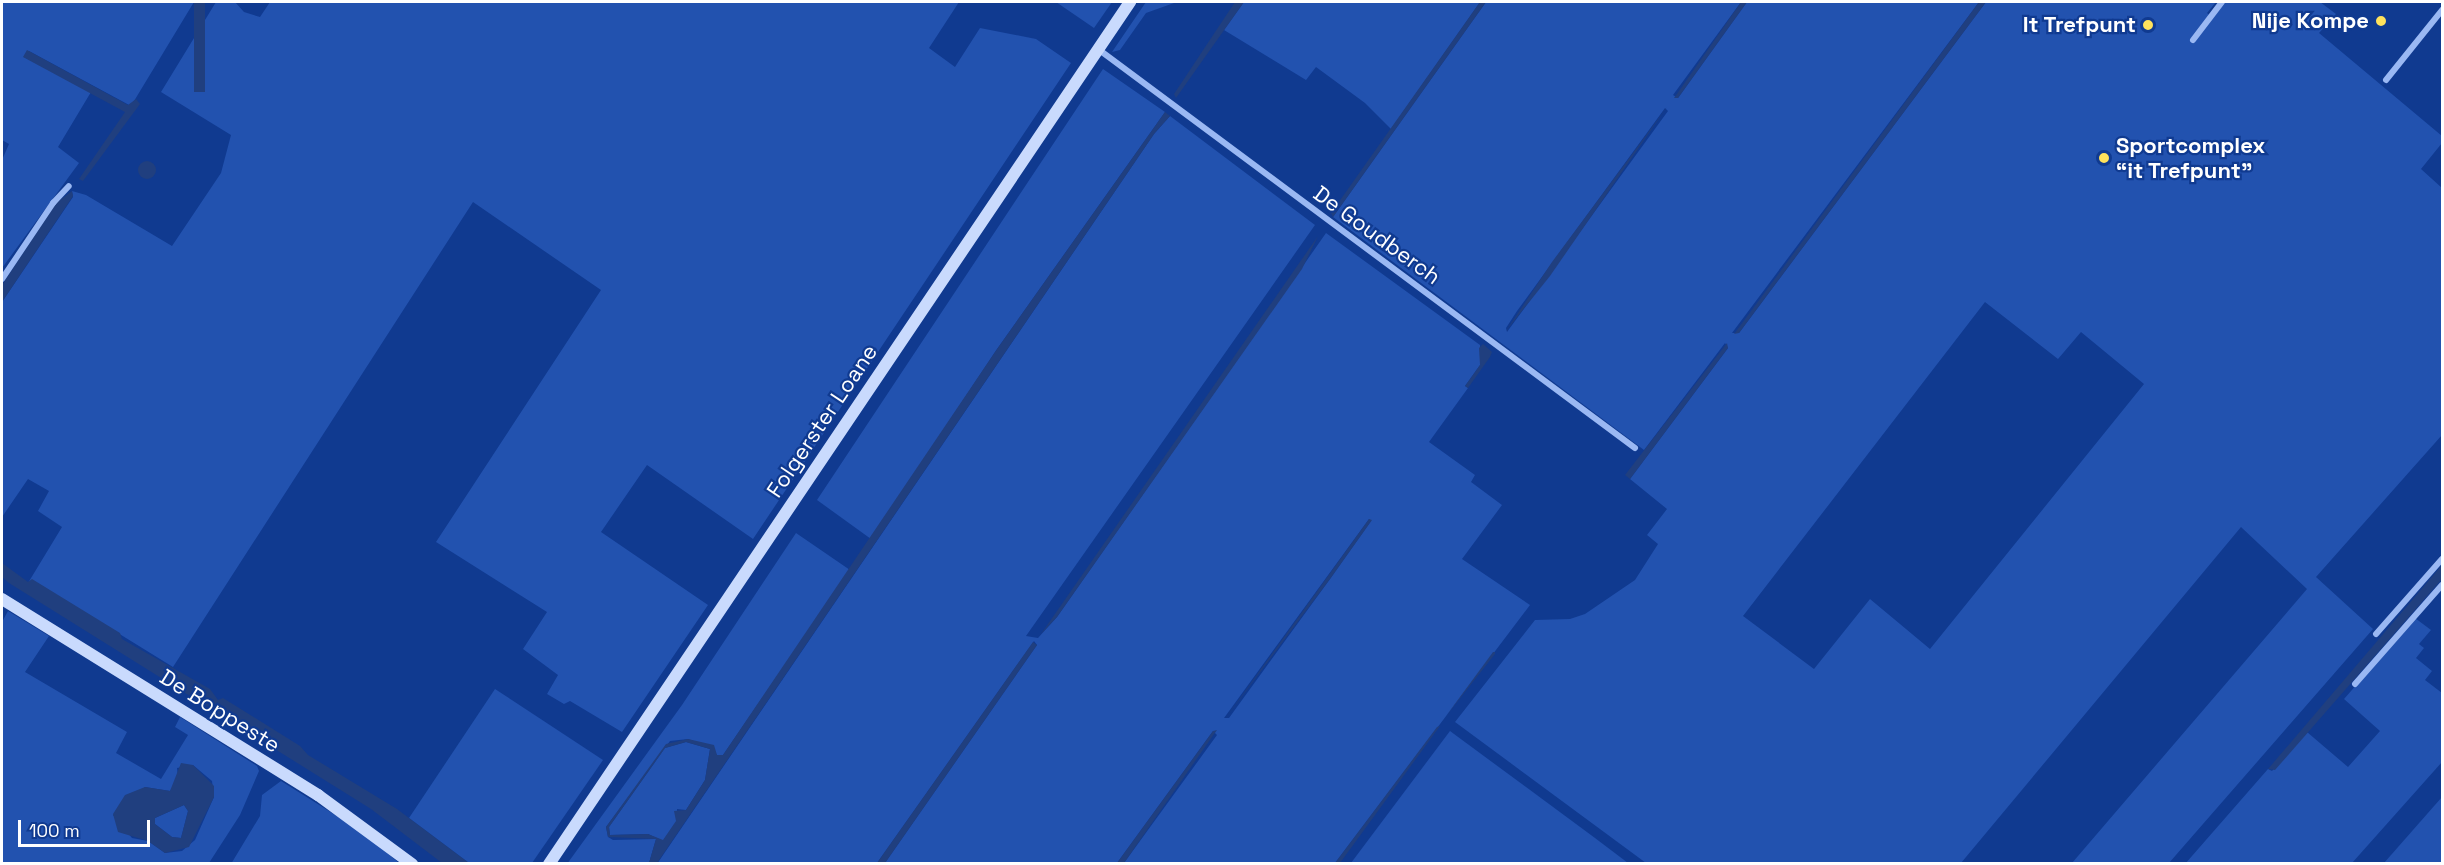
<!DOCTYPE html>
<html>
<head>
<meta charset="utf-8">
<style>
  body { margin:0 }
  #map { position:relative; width:2444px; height:865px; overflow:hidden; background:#103a90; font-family:"Space Grotesk",sans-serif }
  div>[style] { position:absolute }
  .green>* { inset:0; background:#2252af }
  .water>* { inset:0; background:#203f7f; transform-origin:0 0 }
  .round { border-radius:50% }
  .street>* { height:6px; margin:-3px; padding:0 3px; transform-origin:3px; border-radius:3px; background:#9ab8f3 }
  .secondary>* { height:12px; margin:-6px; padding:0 6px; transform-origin:6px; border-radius:6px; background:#c9dafd }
  .dots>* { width:16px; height:16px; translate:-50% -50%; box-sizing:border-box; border:3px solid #103a90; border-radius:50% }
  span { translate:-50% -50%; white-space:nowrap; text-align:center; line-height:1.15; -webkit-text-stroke:4.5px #103a90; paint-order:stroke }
  .poi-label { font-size:22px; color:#fff; font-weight:700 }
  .right { translate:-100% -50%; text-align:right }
  .left { translate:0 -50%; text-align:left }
  .street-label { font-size:22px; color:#fff }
  .frame { position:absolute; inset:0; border:3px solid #fff; pointer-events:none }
  .scale { position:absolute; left:18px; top:820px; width:132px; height:27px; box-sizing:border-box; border:3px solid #fff; border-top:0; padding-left:8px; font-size:18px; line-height:21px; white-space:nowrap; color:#fff; -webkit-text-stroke:4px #103a90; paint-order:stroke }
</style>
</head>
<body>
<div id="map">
  <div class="green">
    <i style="clip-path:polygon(2px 2px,194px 2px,131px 106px,29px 51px,24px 57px,91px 92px,58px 147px,79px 163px,2px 268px,2px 160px,9px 144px,2px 140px)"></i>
    <i style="clip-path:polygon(216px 2px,235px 2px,244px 12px,260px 17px,270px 2px,959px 2px,929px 48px,955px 67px,980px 28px,1036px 39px,1071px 63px,753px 539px,647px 465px,601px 532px,708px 605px,622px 732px,570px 701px,564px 704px,547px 694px,558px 675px,523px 649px,547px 612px,436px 542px,601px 290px,473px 202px,173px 667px,32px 580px,28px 583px,62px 527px,38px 511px,49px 491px,28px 479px,2px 517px,2px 302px,73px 197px,72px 191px,86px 195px,172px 246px,221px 173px,231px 135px,161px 92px)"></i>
    <i style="clip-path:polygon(1056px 2px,1112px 2px,1094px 28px)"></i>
    <i style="clip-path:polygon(1146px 2px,1174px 3px,1146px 13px,1120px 50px,1112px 52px)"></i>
    <i style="clip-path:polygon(1244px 2px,1480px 2px,1391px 129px,1365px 103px,1316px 67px,1306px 80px,1224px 30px)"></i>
    <i style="clip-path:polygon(evenodd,1486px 2px,1741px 2px,1673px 95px,1678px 98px,1747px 2px,1979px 2px,1732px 333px,1739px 333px,1986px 2px,2216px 2px,2207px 13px,2213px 18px,2226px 2px,2320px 2px,2336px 14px,2319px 33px,2442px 136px,2442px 143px,2421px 169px,2442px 188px,2442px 435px,2316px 577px,2373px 629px,2169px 863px,2072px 863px,2307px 589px,2241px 527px,1961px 863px,1646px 863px,1455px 722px,1535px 620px,1570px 619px,1585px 614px,1635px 580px,1658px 544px,1647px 535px,1667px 509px,1630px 479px,1728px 348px,1725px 343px,1644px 450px,1333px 217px,1486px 2px,1665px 108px,1668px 111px,1507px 332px,1506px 328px,1517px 311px,1665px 108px,1486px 2px,1985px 302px,2058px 359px,2081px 332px,2144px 384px,1930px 649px,1870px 599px,1814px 669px,1743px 616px,1985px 302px)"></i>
    <i style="clip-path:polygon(1103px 69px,1165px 112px,997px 349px,871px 539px,817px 500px)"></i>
    <i style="clip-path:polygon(evenodd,1170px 116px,1315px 225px,1026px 636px,1038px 638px,1057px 617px,1326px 233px,1480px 345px,1480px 365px,1465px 386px,1468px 388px,1429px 442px,1475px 475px,1471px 482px,1502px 505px,1462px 559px,1530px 605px,1335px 863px,1124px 863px,1217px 735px,1213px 731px,1117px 863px,885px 863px,1037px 645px,1034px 641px,877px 863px,657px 864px,1154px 134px,1170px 116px,1369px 519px,1371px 521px,1330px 579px,1229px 718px,1224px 718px,1369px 519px)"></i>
    <i style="clip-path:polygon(796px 533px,850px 570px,723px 755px,719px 757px,710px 747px,688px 739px,670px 741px,606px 827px,608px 837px,613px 840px,656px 839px,649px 863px,567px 864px,682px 705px)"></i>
    <i style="clip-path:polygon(evenodd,8px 611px,49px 636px,25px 672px,127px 732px,116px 753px,161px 779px,188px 735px,175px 727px,180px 717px,257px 766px,259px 771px,240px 815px,209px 863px,2px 864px,2px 622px,8px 611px,193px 765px,212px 781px,214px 797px,195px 840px,182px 851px,165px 853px,148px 841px,132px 838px,113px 815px,145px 787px,170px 791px,178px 778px,177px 768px,193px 765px)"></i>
    <i style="clip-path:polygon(2415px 618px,2431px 630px,2419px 644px,2424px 648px,2416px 658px,2432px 671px,2425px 680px,2442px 693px,2442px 762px,2352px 863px,2185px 864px,2268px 769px,2272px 771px,2307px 732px,2348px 767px,2380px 731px,2344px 699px)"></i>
    <i style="clip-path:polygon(495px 689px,603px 760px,532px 863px,469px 863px,409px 818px)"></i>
    <i style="clip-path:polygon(1450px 731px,1595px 838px,1628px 863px,1351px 863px)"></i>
    <i style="clip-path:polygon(686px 742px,710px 749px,705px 780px,686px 810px,677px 809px,677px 821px,663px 841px,648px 834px,610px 835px,609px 827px,665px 748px)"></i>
    <i style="clip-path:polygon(281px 781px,364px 833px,399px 863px,231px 864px,260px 816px,262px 795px)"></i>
    <i style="clip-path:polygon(2442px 797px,2442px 863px,2384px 863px)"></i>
    <i style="clip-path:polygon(184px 805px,188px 811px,181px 838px,172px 837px,155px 824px,155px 818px)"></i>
  </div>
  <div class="water">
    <i style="left:194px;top:2px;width:11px;height:90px"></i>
    <i style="clip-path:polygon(1235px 2px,1244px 2px,1176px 98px,1174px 94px)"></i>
    <i style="clip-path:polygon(1480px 2px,1486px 2px,1333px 217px,1331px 213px)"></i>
    <i style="clip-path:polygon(1741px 2px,1747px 2px,1678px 98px,1674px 98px)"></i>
    <i style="clip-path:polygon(1979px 2px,1986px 2px,1739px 333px,1734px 334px)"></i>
    <i style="clip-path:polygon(27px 50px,128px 105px,136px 99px,140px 104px,83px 181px,79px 179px,125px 112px,23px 57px)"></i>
    <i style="clip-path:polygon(1667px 107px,1550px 276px,1506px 331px,1552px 262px)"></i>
    <i style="clip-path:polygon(evenodd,1165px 112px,1170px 116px,1154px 134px,657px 863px,649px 863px,656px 839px,608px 837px,606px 827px,666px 744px,688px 739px,714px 745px,717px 755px,723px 755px,995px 352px,1165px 112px,686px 742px,710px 749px,705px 780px,686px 810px,674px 811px,676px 821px,663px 840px,648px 834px,610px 835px,609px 827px,665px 748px,686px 742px)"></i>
    <i class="round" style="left:138px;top:161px;width:18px;height:18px"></i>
    <i style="clip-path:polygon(72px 191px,73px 196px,2px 302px,2px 285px,56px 203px)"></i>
    <i style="clip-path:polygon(1318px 236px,1302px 269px,1057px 617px,1041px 634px)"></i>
    <i style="clip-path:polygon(1727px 343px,1728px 348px,1630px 479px,1625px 475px)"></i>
    <i style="clip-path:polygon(1483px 344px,1492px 352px,1490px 357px,1468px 388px,1465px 386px,1480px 365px,1479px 348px)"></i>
    <i style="clip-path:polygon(1369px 519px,1372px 520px,1330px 579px,1225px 719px)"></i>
    <i style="clip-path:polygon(2px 563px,28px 582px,32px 579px,120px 633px,122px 639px,210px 689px,218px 700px,223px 698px,300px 746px,308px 755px,397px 809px,469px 863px,442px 863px,371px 809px,9px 583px,2px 577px)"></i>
    <i style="clip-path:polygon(2442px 565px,2442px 579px,2275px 770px,2268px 769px)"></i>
    <i style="clip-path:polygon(1033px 642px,1037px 645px,885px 863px,877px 863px)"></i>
    <i style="clip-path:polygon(1495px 652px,1495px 654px,1446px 716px,1493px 652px)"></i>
    <i style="clip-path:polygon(1440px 726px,1340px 863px,1335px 863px,1437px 727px)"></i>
    <i style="clip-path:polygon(1217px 730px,1124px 863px,1117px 863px,1213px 731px)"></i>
    <i style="clip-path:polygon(evenodd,181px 763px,193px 765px,214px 786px,214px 797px,189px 847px,165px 853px,148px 841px,118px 832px,113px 814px,125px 795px,145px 787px,170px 791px,181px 763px,184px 805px,188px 811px,181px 838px,172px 837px,155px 824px,155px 818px,184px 805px)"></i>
  </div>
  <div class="street">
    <i style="left:2193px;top:40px;width:48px;rotate:-52.7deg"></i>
    <i style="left:1098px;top:49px;width:669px;rotate:36.61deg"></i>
    <i style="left:2386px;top:80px;width:90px;rotate:-51.3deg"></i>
    <i style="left:2px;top:279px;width:92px;rotate:-56.1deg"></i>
    <i style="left:53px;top:203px;width:23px;rotate:-47deg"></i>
    <i style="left:2376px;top:634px;width:100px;rotate:-48.7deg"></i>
    <i style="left:2355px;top:684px;width:132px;rotate:-48.7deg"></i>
  </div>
  <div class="secondary">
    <i style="left:2px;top:599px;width:372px;rotate:31.8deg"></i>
    <i style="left:318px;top:795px;width:117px;rotate:36.3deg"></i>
    <i style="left:549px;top:864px;width:1040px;rotate:-56.02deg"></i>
  </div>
  <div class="dots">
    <i style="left:2381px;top:21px;background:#ffe25c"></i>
    <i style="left:2148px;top:25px;background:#ffe25c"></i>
    <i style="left:2104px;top:158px;background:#ffe25c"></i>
  </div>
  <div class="poi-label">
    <span class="right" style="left:2369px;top:21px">Nije Kompe</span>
    <span class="right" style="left:2136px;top:25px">It Trefpunt</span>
    <span class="left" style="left:2116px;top:158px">Sportcomplex<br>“it Trefpunt”</span>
  </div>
  <div class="street-label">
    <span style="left:1377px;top:235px;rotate:36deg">De Goudberch</span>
    <span style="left:822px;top:421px;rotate:-56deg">Folgerster Loane</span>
    <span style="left:220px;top:711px;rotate:32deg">De Boppeste</span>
  </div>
  <div class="frame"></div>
  <div class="scale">100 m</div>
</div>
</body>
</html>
